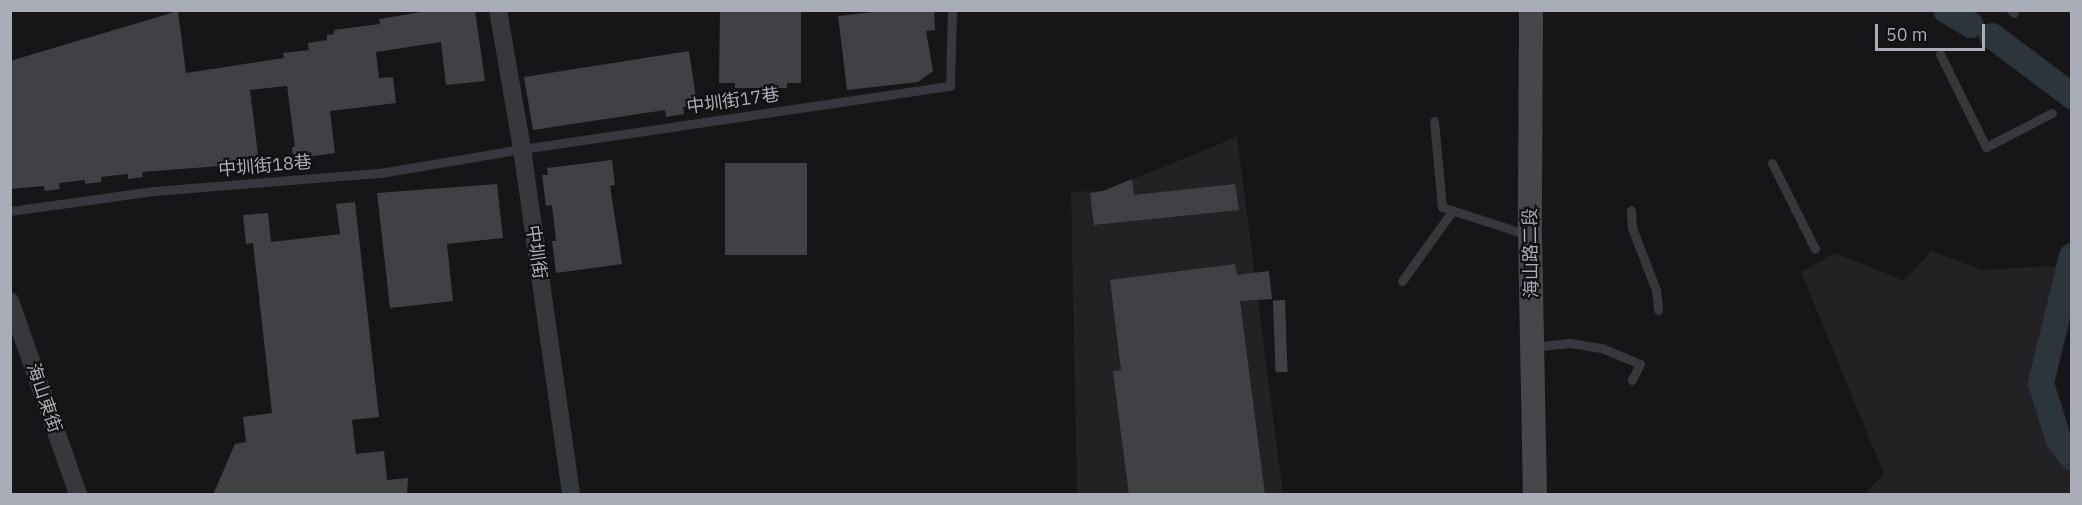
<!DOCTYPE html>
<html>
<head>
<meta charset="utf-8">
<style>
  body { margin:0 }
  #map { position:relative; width:2082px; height:505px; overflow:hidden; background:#161618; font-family:"IBM Plex Sans","Noto Sans TC",sans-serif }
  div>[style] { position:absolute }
  .built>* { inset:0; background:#222225 }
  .river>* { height:26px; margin:-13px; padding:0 13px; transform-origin:13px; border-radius:13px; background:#2c353c }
  .building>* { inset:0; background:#404145; transform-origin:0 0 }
  .service>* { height:9px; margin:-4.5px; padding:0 4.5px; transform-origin:4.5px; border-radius:4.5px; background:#37383d }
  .minor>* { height:18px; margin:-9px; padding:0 9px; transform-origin:9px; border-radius:9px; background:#37383d }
  .secondary>* { height:24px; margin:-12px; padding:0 12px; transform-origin:12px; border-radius:12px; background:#45474d }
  span { translate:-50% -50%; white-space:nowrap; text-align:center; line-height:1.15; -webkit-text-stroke:4.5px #111113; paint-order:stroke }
  .street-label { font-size:18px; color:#a8adb8 }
  .frame { position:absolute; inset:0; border:12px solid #a8adb8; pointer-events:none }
  .scale { position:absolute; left:1875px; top:24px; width:110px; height:27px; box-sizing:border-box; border:3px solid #a8adb8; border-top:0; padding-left:8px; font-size:18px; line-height:21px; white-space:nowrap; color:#a8adb8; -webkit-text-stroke:4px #111113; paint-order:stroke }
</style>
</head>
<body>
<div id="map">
  <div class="built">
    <i style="clip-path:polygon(1237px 137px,1283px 494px,1077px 494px,1071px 192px,1103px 191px)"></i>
    <i style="clip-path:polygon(1931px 251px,1982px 270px,2069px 265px,2041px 382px,2058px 438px,2071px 458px,2071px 494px,1865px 494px,1884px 474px,1801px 272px,1835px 253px,1904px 281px)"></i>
  </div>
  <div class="river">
    <i style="left:1946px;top:10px;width:29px;rotate:31deg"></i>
    <i style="left:1992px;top:36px;width:100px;rotate:36.9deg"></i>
    <i style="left:2072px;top:256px;width:131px;rotate:103.7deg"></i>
    <i style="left:2041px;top:383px;width:58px;rotate:72.8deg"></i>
    <i style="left:2058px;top:438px;width:24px;rotate:55deg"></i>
  </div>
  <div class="building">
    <i style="clip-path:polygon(434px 10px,475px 10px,485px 81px,446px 85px,441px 42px,376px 52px,379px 78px,393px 77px,396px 103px,330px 111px,335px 153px,293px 159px,292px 147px,295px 147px,287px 86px,250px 90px,259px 163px,142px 172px,143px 177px,128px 179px,128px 174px,101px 177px,101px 182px,85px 184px,85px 180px,59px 183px,60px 189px,45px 191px,44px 186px,10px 189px,10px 61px,178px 11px,186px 73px,284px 58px,283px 53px,309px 50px,308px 43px,327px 40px,327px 35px,334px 34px,334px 30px,380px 24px,379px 19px)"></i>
    <i style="clip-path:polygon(720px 10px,801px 10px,801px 83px,787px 83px,787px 88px,735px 88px,735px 83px,719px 83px)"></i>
    <i style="clip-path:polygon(891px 10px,934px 10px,935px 30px,926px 31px,933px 71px,918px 82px,847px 90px,838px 16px)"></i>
    <i style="clip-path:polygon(689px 51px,697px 105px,683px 107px,684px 114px,666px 117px,665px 110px,533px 130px,524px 77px)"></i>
    <i style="clip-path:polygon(612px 160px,615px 185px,610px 186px,622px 264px,556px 273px,552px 241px,556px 241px,552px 205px,546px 206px,542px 175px,548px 175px,547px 168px)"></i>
    <i style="left:725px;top:163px;width:82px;height:92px"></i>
    <i style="clip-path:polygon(1132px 179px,1134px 195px,1235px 184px,1239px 210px,1094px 225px,1090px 193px,1103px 191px)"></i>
    <i style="clip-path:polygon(497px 184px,503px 238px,447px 244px,453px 301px,390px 308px,377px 193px)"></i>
    <i style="clip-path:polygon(355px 202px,379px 417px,352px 420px,356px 454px,384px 451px,387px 480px,408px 478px,407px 495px,213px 495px,235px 444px,246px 442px,243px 417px,272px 413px,253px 243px,246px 244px,243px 215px,268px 213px,271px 242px,340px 234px,336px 204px)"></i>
    <i style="clip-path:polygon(1235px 264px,1237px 275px,1269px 271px,1272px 299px,1240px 301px,1265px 495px,1129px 495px,1113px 371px,1121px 370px,1110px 280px)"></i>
    <i style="left:1285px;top:300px;width:72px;height:12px;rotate:88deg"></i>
  </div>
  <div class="service">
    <i style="left:2011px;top:10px;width:4px;rotate:45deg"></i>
    <i style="left:1940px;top:54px;width:104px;rotate:63.7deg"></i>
    <i style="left:1986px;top:147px;width:74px;rotate:-27.3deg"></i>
    <i style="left:1434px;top:121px;width:86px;rotate:84.7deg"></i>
    <i style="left:1442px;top:207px;width:90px;rotate:18deg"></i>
    <i style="left:1772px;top:163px;width:96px;rotate:63.4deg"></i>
    <i style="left:1631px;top:210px;width:18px;rotate:87deg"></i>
    <i style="left:1632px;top:228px;width:66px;rotate:68.8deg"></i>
    <i style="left:1656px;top:290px;width:20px;rotate:84deg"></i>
    <i style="left:10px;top:211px;width:145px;rotate:-7.9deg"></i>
    <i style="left:154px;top:191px;width:227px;rotate:-4.6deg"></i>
    <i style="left:380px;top:173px;width:144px;rotate:-9.6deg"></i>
    <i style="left:522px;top:149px;width:433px;rotate:-8.4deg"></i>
    <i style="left:950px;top:86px;width:76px;rotate:-88.5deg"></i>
    <i style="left:1402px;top:281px;width:87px;rotate:-54.3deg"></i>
    <i style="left:1532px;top:347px;width:38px;rotate:-6deg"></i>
    <i style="left:1570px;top:343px;width:32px;rotate:9deg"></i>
    <i style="left:1602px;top:348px;width:41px;rotate:22.8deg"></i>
    <i style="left:1640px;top:364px;width:18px;rotate:117deg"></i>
  </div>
  <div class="minor">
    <i style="left:498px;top:10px;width:141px;rotate:80.2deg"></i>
    <i style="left:522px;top:149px;width:348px;rotate:81.9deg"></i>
    <i style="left:10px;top:301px;width:205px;rotate:70.6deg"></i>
  </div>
  <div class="secondary">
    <i style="left:1531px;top:10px;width:226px;rotate:90.3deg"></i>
    <i style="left:1530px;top:236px;width:258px;rotate:88.9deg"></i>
  </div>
  <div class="street-label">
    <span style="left:733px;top:101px;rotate:-8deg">中圳街17巷</span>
    <span style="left:265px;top:166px;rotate:-5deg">中圳街18巷</span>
    <span style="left:536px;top:252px;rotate:82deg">中圳街</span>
    <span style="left:1531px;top:253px;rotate:-91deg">海山路二段</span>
    <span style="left:44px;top:398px;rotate:71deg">海山東街</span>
  </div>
  <div class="frame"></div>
  <div class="scale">50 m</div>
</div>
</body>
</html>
